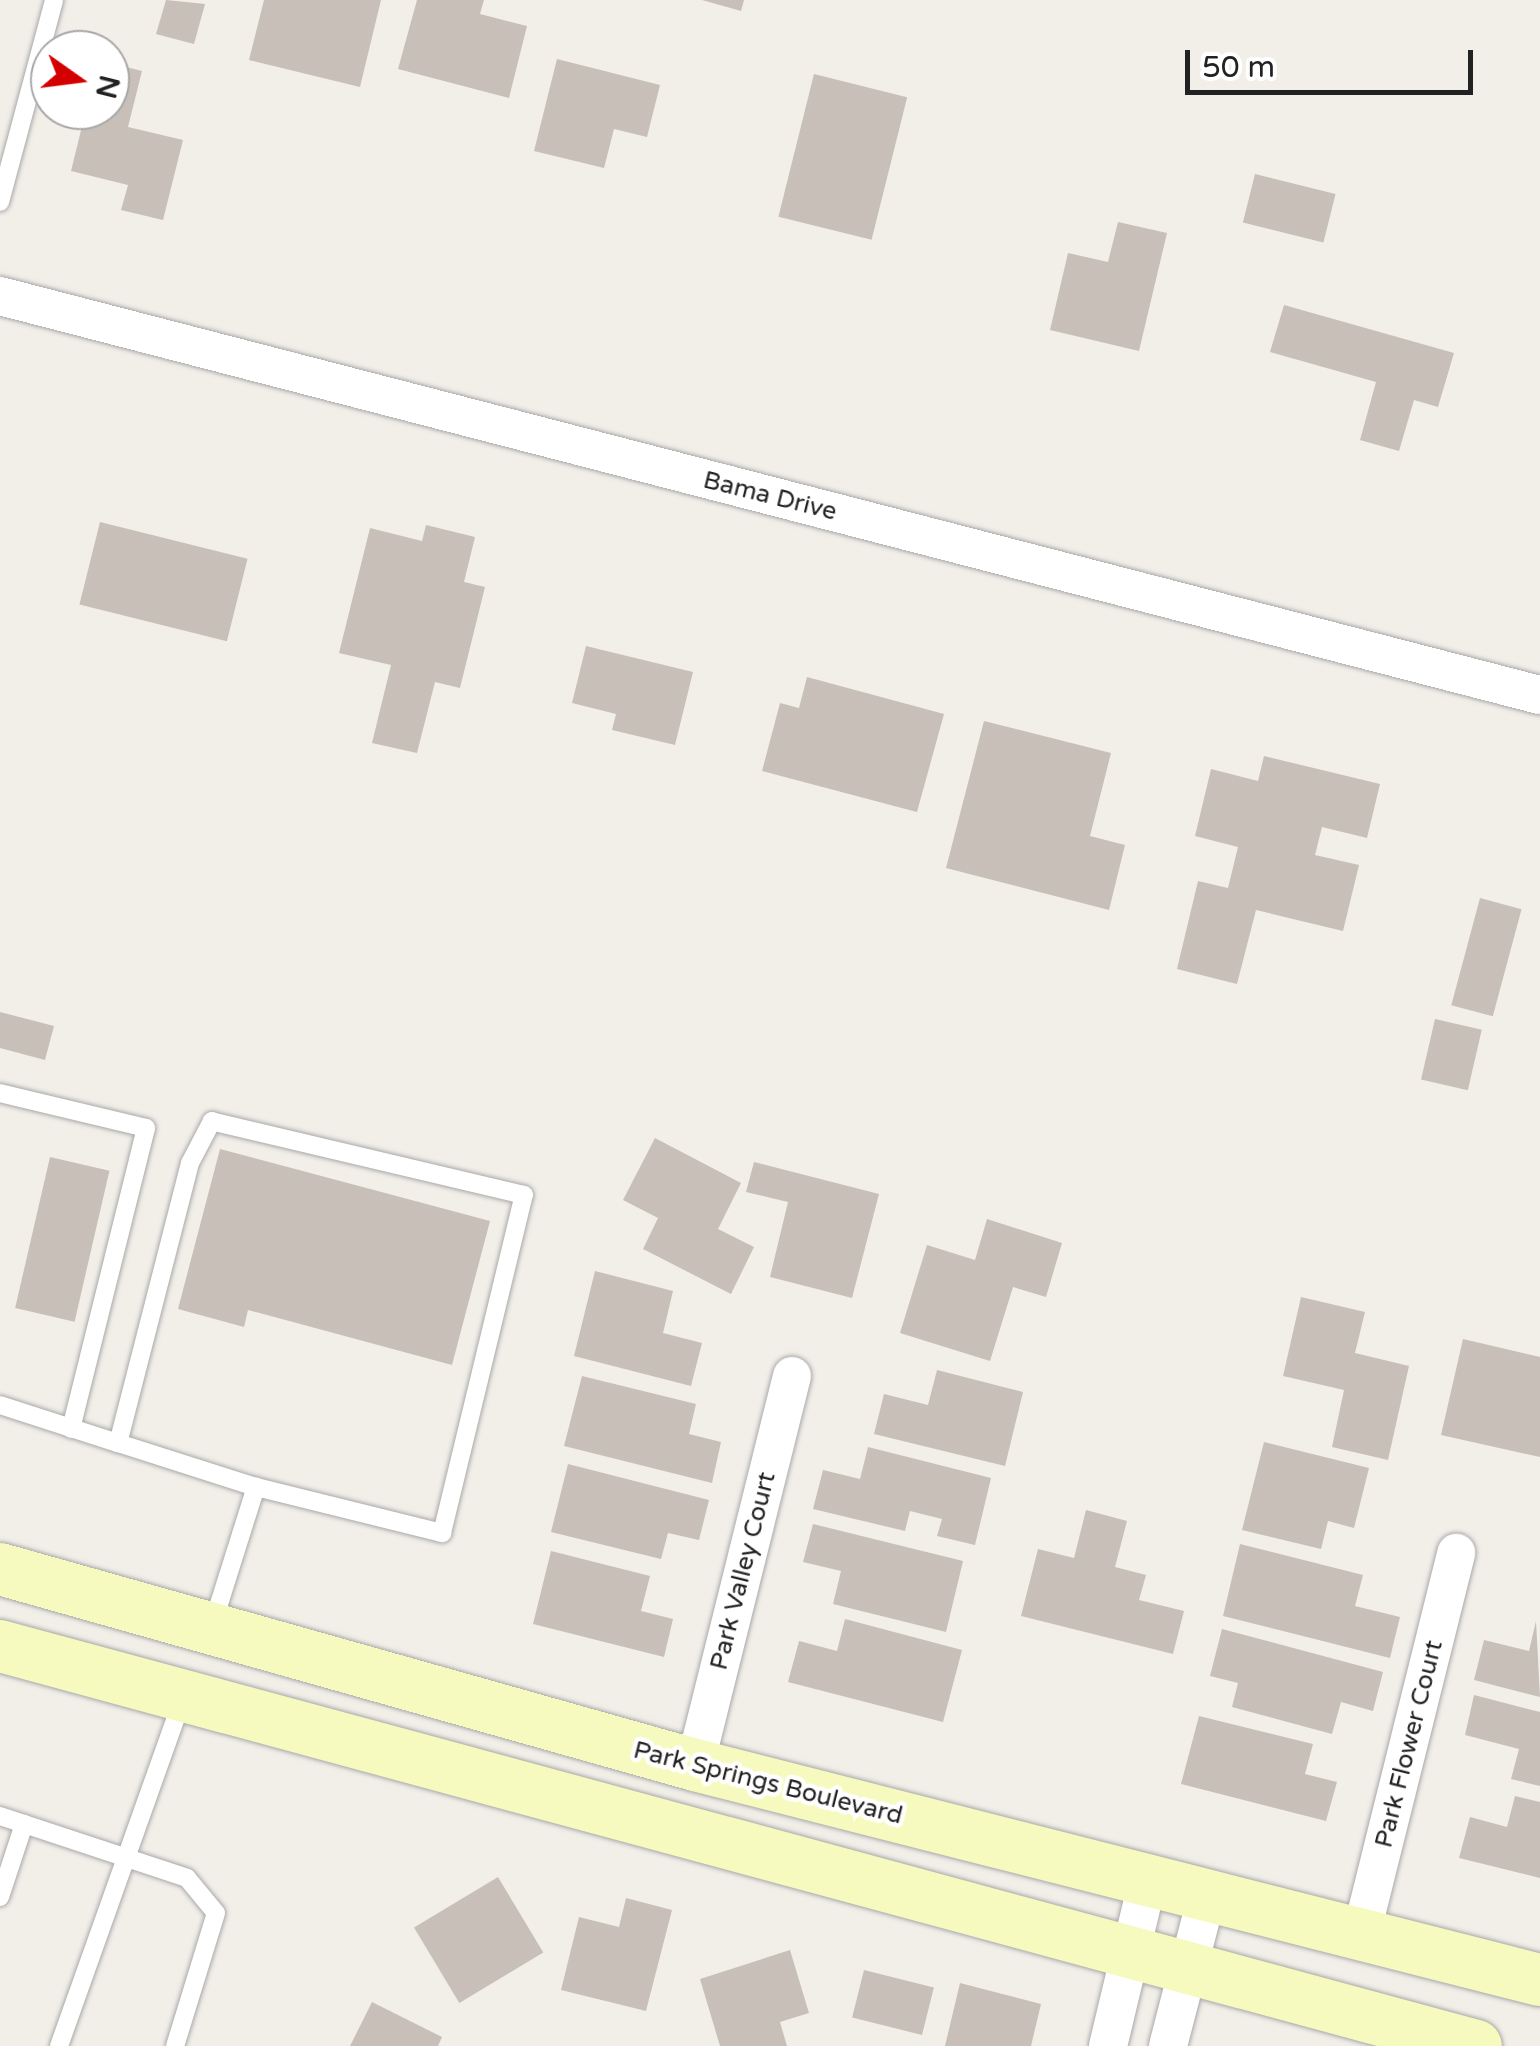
<!DOCTYPE html>
<html>
<head>
<meta charset="utf-8">
<style>
  body { margin:0 }
  #map { position:relative; width:1540px; height:2046px; overflow:hidden; background:#f2efe9; font-family:"Varela Round",sans-serif }
  div>[style] { position:absolute }
  .building>* { inset:0; background:#c7bfb8; transform-origin:0 0 }
  .roads { filter:drop-shadow(0 0 2px #a9a9a9) drop-shadow(0 0 2px #a9a9a9) }
  .service>* { height:18px; margin:-9px; padding:0 9px; transform-origin:9px; border-radius:9px; background:#fff }
  .minor>* { height:38px; margin:-19px; padding:0 19px; transform-origin:19px; border-radius:19px; background:#fff }
  .secondary>* { height:52px; margin:-26px; padding:0 26px; transform-origin:26px; border-radius:26px; background:#f7fabf }
  span { translate:-50% -50%; white-space:nowrap; text-align:center; line-height:1.15; -webkit-text-stroke:9px #fff; paint-order:stroke }
  .street-label { font-size:25px; color:#222 }
  .north { position:absolute; left:30px; top:30px; width:100px; height:100px; box-sizing:border-box; background:#fff; border:2px solid #a7a7a7; border-radius:50%; rotate:104deg; font-size:28px; font-weight:700; line-height:40px; text-align:center; color:#222 }
  .north::after { content:''; display:block; margin:auto; width:35px; height:45px; background:#d40000; clip-path:polygon(50% 0,100% 100%,50% 72%,0 100%) }
  .scale { position:absolute; left:1185px; top:50px; width:288px; height:45px; box-sizing:border-box; border:5px solid #222; border-top:0; padding-left:12px; font-size:30px; line-height:35px; white-space:nowrap; color:#222; -webkit-text-stroke:8px #fff; paint-order:stroke }
</style>
</head>
<body>
<div id="map">
  <div class="building">
    <i style="clip-path:polygon(166px 0,205px 4px,194px 44px,156px 34px)"></i>
    <i style="clip-path:polygon(264px 0,381px 0,360px 87px,249px 60px)"></i>
    <i style="clip-path:polygon(417px 0,484px 0,480px 14px,527px 26px,509px 98px,398px 69px)"></i>
    <i style="clip-path:polygon(702px 0,744px 0,741px 11px)"></i>
    <i style="clip-path:polygon(557px 59px,660px 85px,647px 137px,614px 129px,604px 168px,534px 151px)"></i>
    <i style="clip-path:polygon(110px 63px,142px 71px,128px 127px,183px 140px,163px 220px,121px 210px,128px 185px,71px 171px,86px 110px,110px 110px)"></i>
    <i style="left:814px;top:74px;width:96px;height:147px;rotate:14deg"></i>
    <i style="left:1255px;top:174px;width:83px;height:50px;rotate:14deg"></i>
    <i style="clip-path:polygon(1118px 222px,1167px 233px,1139px 351px,1050px 330px,1068px 253px,1108px 262px)"></i>
    <i style="clip-path:polygon(1284px 305px,1454px 353px,1438px 407px,1414px 400px,1399px 451px,1360px 440px,1376px 382px,1270px 352px)"></i>
    <i style="left:100px;top:522px;width:152px;height:85px;rotate:14deg"></i>
    <i style="clip-path:polygon(426px 525px,475px 537px,464px 582px,485px 587px,460px 688px,435px 682px,417px 753px,372px 743px,391px 665px,339px 653px,370px 528px,422px 541px)"></i>
    <i style="clip-path:polygon(586px 646px,693px 672px,675px 745px,612px 730px,616px 714px,572px 703px)"></i>
    <i style="clip-path:polygon(807px 677px,944px 714px,917px 812px,762px 771px,780px 703px,799px 708px)"></i>
    <i style="clip-path:polygon(984px 721px,1111px 753px,1090px 836px,1125px 845px,1109px 910px,946px 868px)"></i>
    <i style="clip-path:polygon(1264px 756px,1380px 784px,1367px 838px,1322px 827px,1315px 855px,1359px 865px,1343px 931px,1256px 910px,1237px 984px,1177px 969px,1198px 881px,1228px 888px,1238px 847px,1195px 836px,1211px 769px,1258px 781px)"></i>
    <i style="left:1480px;top:898px;width:43px;height:111px;rotate:15deg"></i>
    <i style="clip-path:polygon(0 1012px,54px 1026px,45px 1060px,0 1048px)"></i>
    <i style="left:1435px;top:1019px;width:48px;height:62px;rotate:13deg"></i>
    <i style="clip-path:polygon(655px 1138px,741px 1183px,718px 1229px,754px 1247px,731px 1294px,643px 1249px,658px 1218px,623px 1200px)"></i>
    <i style="clip-path:polygon(220px 1149px,490px 1221px,452px 1365px,248px 1310px,244px 1327px,178px 1309px)"></i>
    <i style="left:50px;top:1157px;width:61px;height:155px;rotate:13deg"></i>
    <i style="clip-path:polygon(754px 1162px,879px 1194px,852px 1298px,770px 1277px,788px 1202px,746px 1192px)"></i>
    <i style="clip-path:polygon(987px 1219px,1062px 1243px,1046px 1297px,1013px 1287px,990px 1361px,900px 1333px,927px 1245px,975px 1260px)"></i>
    <i style="clip-path:polygon(595px 1271px,673px 1291px,663px 1333px,702px 1343px,691px 1386px,574px 1356px)"></i>
    <i style="clip-path:polygon(1301px 1297px,1365px 1312px,1355px 1353px,1409px 1366px,1388px 1460px,1332px 1447px,1344px 1390px,1283px 1376px)"></i>
    <i style="clip-path:polygon(1463px 1339px,1540px 1357px,1540px 1457px,1441px 1435px)"></i>
    <i style="clip-path:polygon(937px 1370px,1023px 1392px,1005px 1466px,874px 1434px,884px 1394px,928px 1405px)"></i>
    <i style="clip-path:polygon(582px 1376px,696px 1404px,689px 1434px,721px 1442px,712px 1483px,564px 1446px)"></i>
    <i style="clip-path:polygon(1264px 1442px,1369px 1468px,1354px 1528px,1328px 1521px,1321px 1549px,1242px 1530px)"></i>
    <i style="clip-path:polygon(868px 1447px,991px 1478px,975px 1545px,937px 1536px,942px 1519px,910px 1511px,905px 1531px,813px 1509px,823px 1470px,860px 1479px)"></i>
    <i style="clip-path:polygon(568px 1464px,709px 1500px,699px 1540px,668px 1533px,661px 1559px,551px 1532px)"></i>
    <i style="clip-path:polygon(1086px 1510px,1127px 1521px,1115px 1567px,1146px 1575px,1139px 1600px,1184px 1611px,1173px 1654px,1021px 1616px,1038px 1549px,1074px 1558px)"></i>
    <i style="clip-path:polygon(813px 1524px,963px 1561px,946px 1632px,833px 1604px,841px 1571px,803px 1562px)"></i>
    <i style="clip-path:polygon(1240px 1544px,1363px 1575px,1355px 1606px,1400px 1617px,1390px 1658px,1223px 1616px)"></i>
    <i style="clip-path:polygon(551px 1551px,650px 1576px,641px 1611px,673px 1619px,664px 1657px,533px 1624px)"></i>
    <i style="clip-path:polygon(845px 1619px,962px 1650px,943px 1722px,788px 1682px,799px 1641px,837px 1651px)"></i>
    <i style="clip-path:polygon(1536px 1621px,1540px 1697px,1474px 1680px,1484px 1640px,1529px 1651px)"></i>
    <i style="clip-path:polygon(1222px 1629px,1383px 1672px,1373px 1711px,1341px 1702px,1332px 1734px,1232px 1707px,1238px 1683px,1210px 1676px)"></i>
    <i style="clip-path:polygon(1474px 1695px,1540px 1712px,1540px 1786px,1511px 1779px,1519px 1749px,1465px 1735px)"></i>
    <i style="clip-path:polygon(1199px 1716px,1313px 1744px,1305px 1774px,1337px 1782px,1326px 1821px,1181px 1784px)"></i>
    <i style="clip-path:polygon(1515px 1796px,1540px 1802px,1540px 1878px,1459px 1858px,1470px 1817px,1507px 1827px)"></i>
    <i style="left:498px;top:1877px;width:88px;height:98px;rotate:59deg"></i>
    <i style="clip-path:polygon(626px 1898px,672px 1910px,646px 2011px,561px 1990px,579px 1917px,619px 1927px)"></i>
    <i style="clip-path:polygon(790px 1950px,809px 2013px,780px 2022px,787px 2046px,720px 2046px,700px 1979px)"></i>
    <i style="left:864px;top:1970px;width:72px;height:49px;rotate:14deg"></i>
    <i style="clip-path:polygon(960px 1983px,1041px 2004px,1031px 2046px,945px 2046px)"></i>
    <i style="clip-path:polygon(372px 2002px,442px 2037px,438px 2046px,350px 2046px)"></i>
  </div>
  <div class="roads">
    <div class="service">
      <i style="left:0;top:202px;width:209px;rotate:-75deg"></i>
      <i style="left:0;top:1093px;width:150px;rotate:13.5deg"></i>
      <i style="left:146px;top:1128px;width:310px;rotate:104deg"></i>
      <i style="left:0;top:1405px;width:124px;rotate:17.9deg"></i>
      <i style="left:213px;top:1623px;width:143px;rotate:-72.5deg"></i>
      <i style="left:256px;top:1487px;width:192px;rotate:13.9deg"></i>
      <i style="left:442px;top:1533px;width:348px;rotate:-76.4deg"></i>
      <i style="left:524px;top:1195px;width:321px;rotate:-166.7deg"></i>
      <i style="left:212px;top:1121px;width:47px;rotate:117.6deg"></i>
      <i style="left:190px;top:1163px;width:289px;rotate:104.4deg"></i>
      <i style="left:118px;top:1443px;width:145px;rotate:17.7deg"></i>
      <i style="left:0;top:1816px;width:197px;rotate:18.3deg"></i>
      <i style="left:187px;top:1878px;width:45px;rotate:50.4deg"></i>
      <i style="left:216px;top:1913px;width:139px;rotate:107.1deg"></i>
      <i style="left:0;top:1897px;width:77px;rotate:-71.8deg"></i>
      <i style="left:59px;top:2046px;width:367px;rotate:-70.4deg"></i>
    </div>
    <div class="minor">
      <i style="left:0;top:296px;width:1591px;rotate:14.53deg"></i>
      <i style="left:695px;top:1765px;width:401px;rotate:-76deg"></i>
      <i style="left:1361px;top:1935px;width:394px;rotate:-76deg"></i>
      <i style="left:1108px;top:2046px;width:171px;rotate:-76.5deg"></i>
      <i style="left:1168px;top:2046px;width:156px;rotate:-75.5deg"></i>
    </div>
    <div class="secondary">
      <i style="left:0;top:1569px;width:722px;rotate:15.75deg"></i>
      <i style="left:695px;top:1765px;width:872px;rotate:14.28deg"></i>
      <i style="left:0;top:1646px;width:1529px;rotate:15.16deg"></i>
    </div>
  </div>
  <div class="street-label">
    <span style="left:770px;top:496px;rotate:14deg">Bama Drive</span>
    <span style="left:743px;top:1571px;rotate:-76deg">Park Valley Court</span>
    <span style="left:1409px;top:1744px;rotate:-76deg">Park Flower Court</span>
    <span style="left:768px;top:1783px;rotate:14deg">Park Springs Boulevard</span>
  </div>
  <div class="north">N</div>
  <div class="scale">50 m</div>
</div>
</body>
</html>
